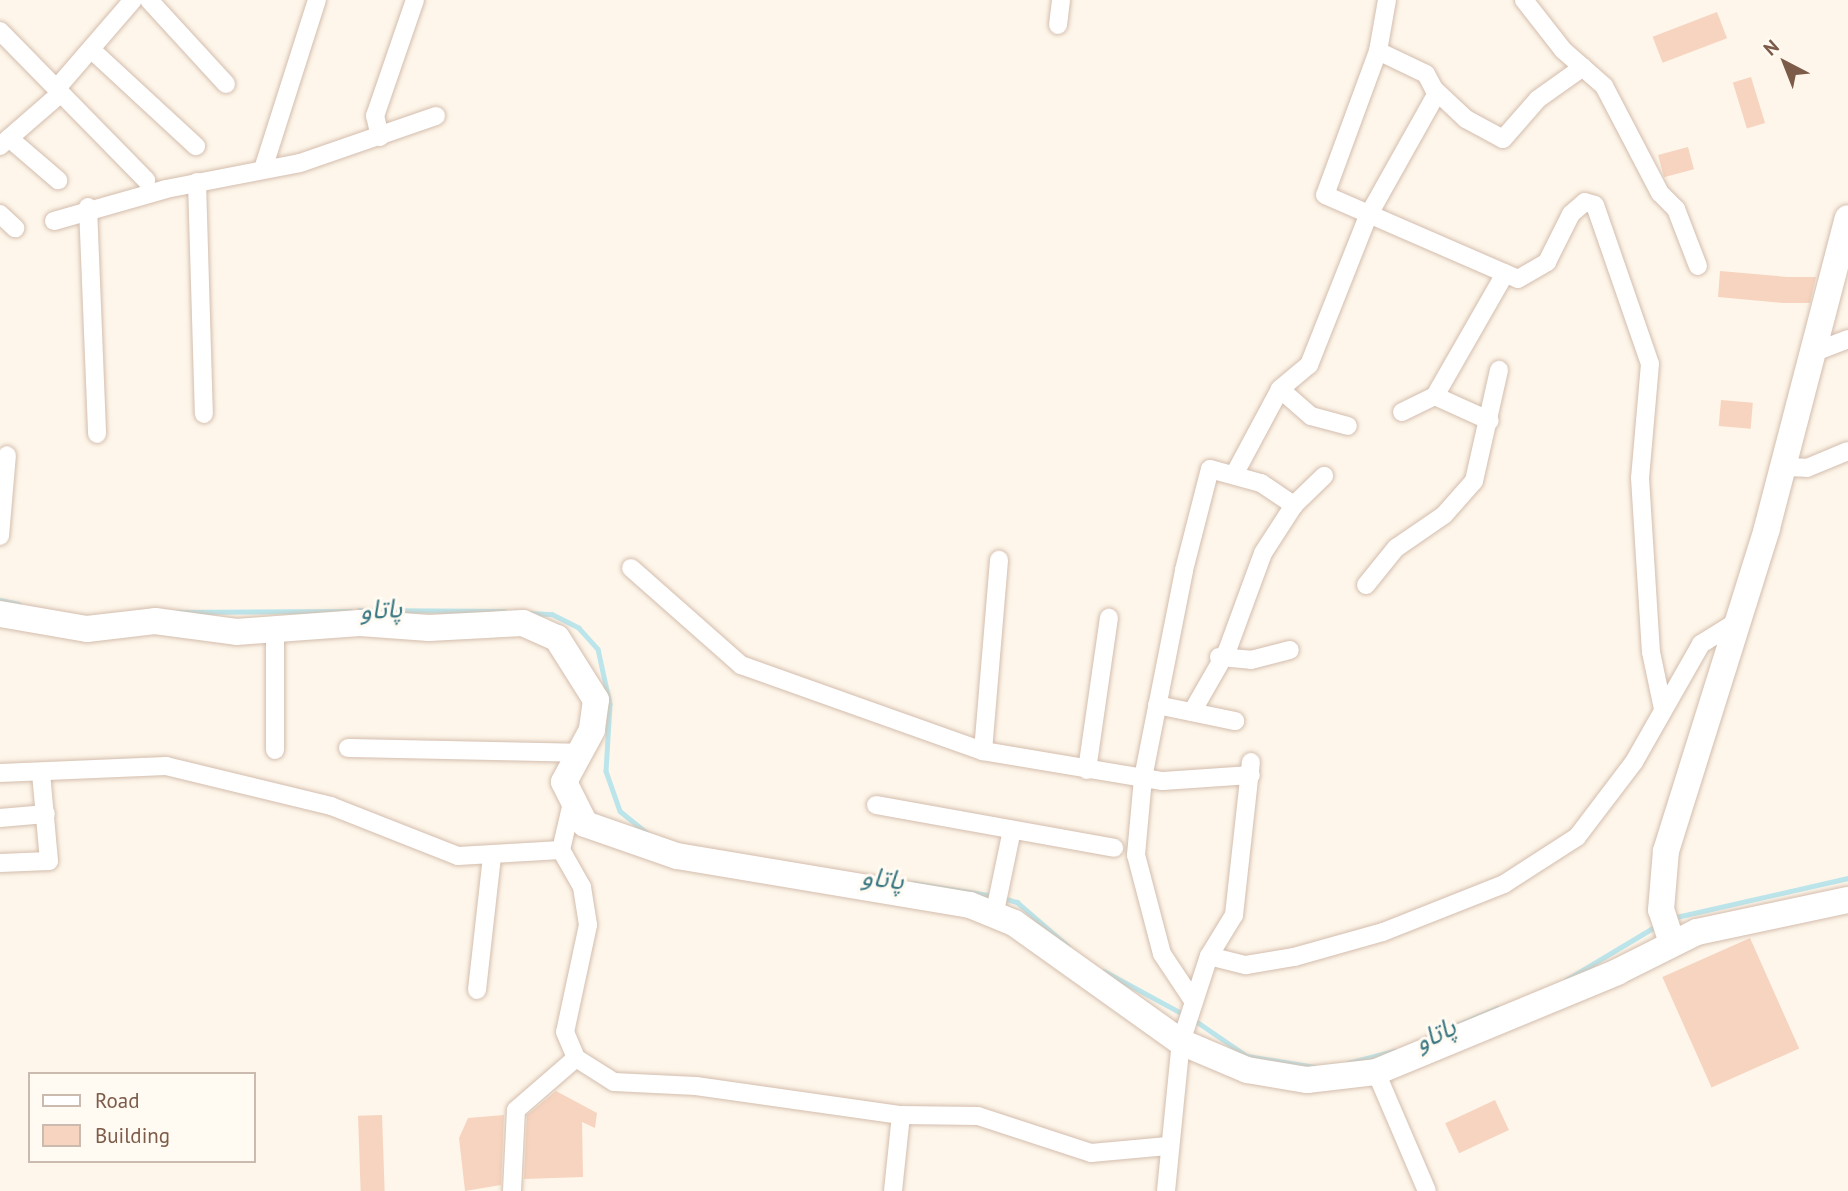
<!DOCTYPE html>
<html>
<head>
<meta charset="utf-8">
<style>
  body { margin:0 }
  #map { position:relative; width:1848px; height:1191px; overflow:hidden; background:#fef6ea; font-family:"PT Sans","Noto Sans Arabic",sans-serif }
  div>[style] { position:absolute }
  .stream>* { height:4.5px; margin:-2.25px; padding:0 2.25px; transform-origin:2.25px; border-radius:2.25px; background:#bbe5eb }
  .building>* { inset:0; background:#f7d4bf; transform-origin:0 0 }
  .roads { filter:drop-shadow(0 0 2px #d3bdad) drop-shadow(0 0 2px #d3bdad) }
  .street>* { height:18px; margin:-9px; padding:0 9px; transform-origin:9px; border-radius:9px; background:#fff }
  .secondary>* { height:26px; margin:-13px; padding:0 13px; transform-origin:13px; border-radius:13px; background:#fff }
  span { translate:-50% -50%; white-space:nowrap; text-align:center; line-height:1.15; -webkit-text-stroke:6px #fffaf2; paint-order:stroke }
  .water-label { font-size:26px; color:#3a7883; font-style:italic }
  .legend { position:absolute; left:28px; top:1072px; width:228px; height:91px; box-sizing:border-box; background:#fffaf2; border:2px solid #cbbaae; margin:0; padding:9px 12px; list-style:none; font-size:21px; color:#7d5b49 }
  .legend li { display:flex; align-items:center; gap:14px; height:35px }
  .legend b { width:35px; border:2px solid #cbbaae }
  .north { position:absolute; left:1750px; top:28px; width:70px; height:70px; -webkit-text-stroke:5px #fffaf2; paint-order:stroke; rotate:318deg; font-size:19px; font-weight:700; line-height:28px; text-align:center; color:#7d5b49 }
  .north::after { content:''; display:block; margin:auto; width:24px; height:32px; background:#7d5b49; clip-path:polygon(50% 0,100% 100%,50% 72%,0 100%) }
</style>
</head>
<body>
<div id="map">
  <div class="stream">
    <i style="left:0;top:600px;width:19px;rotate:12deg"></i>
    <i style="left:359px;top:610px;width:145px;rotate:0.4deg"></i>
    <i style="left:174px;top:612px;width:176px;rotate:-0.3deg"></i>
    <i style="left:530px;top:613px;width:22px;rotate:3deg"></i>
    <i style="left:552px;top:614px;width:30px;rotate:27deg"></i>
    <i style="left:579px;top:628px;width:28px;rotate:48deg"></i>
    <i style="left:598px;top:649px;width:56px;rotate:77.7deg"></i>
    <i style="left:610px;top:704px;width:67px;rotate:93.4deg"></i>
    <i style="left:606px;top:771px;width:42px;rotate:70.7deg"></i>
    <i style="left:620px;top:811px;width:36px;rotate:39deg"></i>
    <i style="left:913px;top:883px;width:82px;rotate:9.1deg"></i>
    <i style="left:1003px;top:898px;width:15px;rotate:16deg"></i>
    <i style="left:1017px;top:902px;width:67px;rotate:40.8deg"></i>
    <i style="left:1672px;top:918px;width:180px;rotate:-12.8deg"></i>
    <i style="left:1104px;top:971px;width:92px;rotate:28.5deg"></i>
    <i style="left:1566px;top:980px;width:107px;rotate:-30.9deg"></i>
    <i style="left:1193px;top:1019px;width:65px;rotate:34.4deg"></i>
    <i style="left:1247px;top:1056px;width:70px;rotate:9.1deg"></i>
    <i style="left:1450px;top:1028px;width:51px;rotate:-23.1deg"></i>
    <i style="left:1348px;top:1063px;width:48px;rotate:-14.6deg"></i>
  </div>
  <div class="building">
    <i style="left:1717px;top:12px;width:28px;height:69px;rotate:69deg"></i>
    <i style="left:1751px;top:77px;width:48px;height:19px;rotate:73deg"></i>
    <i style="left:1688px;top:147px;width:23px;height:31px;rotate:75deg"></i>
    <i style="clip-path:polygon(1720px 271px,1787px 277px,1816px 277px,1810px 303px,1783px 303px,1718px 297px)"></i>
    <i style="left:1721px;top:400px;width:32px;height:26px;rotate:5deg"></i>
    <i style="left:1750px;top:938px;width:121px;height:96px;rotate:66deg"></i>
    <i style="clip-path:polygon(556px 1091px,597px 1113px,595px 1128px,582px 1122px,583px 1177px,524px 1179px,527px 1115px)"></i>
    <i style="left:1495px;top:1100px;width:33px;height:55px;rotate:65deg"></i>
    <i style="left:382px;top:1115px;width:76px;height:24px;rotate:88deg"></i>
    <i style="clip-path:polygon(504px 1115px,501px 1185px,465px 1191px,459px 1138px,468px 1118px)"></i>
  </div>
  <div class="roads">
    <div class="street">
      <i style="left:149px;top:0;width:114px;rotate:47.5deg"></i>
      <i style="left:1387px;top:0;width:52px;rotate:100deg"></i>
      <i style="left:1378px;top:51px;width:153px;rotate:110.2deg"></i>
      <i style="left:1325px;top:195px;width:210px;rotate:23.5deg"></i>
      <i style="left:1518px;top:279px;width:34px;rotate:-30deg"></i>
      <i style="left:1547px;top:262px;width:54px;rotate:-63.4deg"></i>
      <i style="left:1571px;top:214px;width:18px;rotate:-41deg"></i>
      <i style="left:1585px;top:202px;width:10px;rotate:17deg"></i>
      <i style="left:1595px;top:205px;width:168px;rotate:70.9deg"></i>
      <i style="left:1650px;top:364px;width:114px;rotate:95deg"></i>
      <i style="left:1640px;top:478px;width:174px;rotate:86.4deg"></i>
      <i style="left:1651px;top:652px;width:58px;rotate:78.1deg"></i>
      <i style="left:1524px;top:0;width:63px;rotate:52deg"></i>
      <i style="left:1563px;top:50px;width:55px;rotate:41.3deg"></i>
      <i style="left:1604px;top:86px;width:121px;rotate:62.4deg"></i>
      <i style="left:1660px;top:193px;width:23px;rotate:45deg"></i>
      <i style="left:1676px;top:209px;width:61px;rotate:68.9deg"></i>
      <i style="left:1058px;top:25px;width:25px;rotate:-83deg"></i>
      <i style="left:0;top:31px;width:209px;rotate:45.6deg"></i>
      <i style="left:1378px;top:51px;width:53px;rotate:25.6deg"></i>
      <i style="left:1426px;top:74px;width:17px;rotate:62deg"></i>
      <i style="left:1434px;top:89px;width:44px;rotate:43.2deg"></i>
      <i style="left:1466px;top:119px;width:42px;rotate:28.4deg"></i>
      <i style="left:1503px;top:139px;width:53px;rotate:-48.8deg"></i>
      <i style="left:1538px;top:99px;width:55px;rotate:-35.4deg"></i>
      <i style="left:94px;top:52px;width:139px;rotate:42.7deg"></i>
      <i style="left:57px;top:88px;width:116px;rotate:-49.2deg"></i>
      <i style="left:380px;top:137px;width:22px;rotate:-103deg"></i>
      <i style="left:375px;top:116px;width:123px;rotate:-71deg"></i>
      <i style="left:9px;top:138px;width:65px;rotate:40.6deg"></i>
      <i style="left:0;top:146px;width:81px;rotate:-41deg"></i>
      <i style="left:263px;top:169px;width:177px;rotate:-72.3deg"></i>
      <i style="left:197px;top:182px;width:232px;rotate:88.3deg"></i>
      <i style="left:88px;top:207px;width:227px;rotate:87.7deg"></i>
      <i style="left:0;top:214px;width:21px;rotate:43deg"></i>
      <i style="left:54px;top:221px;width:116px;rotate:-15.9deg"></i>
      <i style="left:166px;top:189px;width:136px;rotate:-11deg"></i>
      <i style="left:300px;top:163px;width:144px;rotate:-19.1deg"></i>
      <i style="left:1812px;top:353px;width:39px;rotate:-21deg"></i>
      <i style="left:1280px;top:389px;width:41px;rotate:41.1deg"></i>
      <i style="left:1311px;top:416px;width:38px;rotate:15deg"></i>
      <i style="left:1435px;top:396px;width:60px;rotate:24.4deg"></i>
      <i style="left:1402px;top:412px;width:37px;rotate:-26deg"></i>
      <i style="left:1435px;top:396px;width:141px;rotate:-60.2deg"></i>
      <i style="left:1783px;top:467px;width:24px;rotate:2deg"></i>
      <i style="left:1807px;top:468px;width:44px;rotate:-22.5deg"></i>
      <i style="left:1235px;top:473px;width:95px;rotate:-61.8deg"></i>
      <i style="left:1280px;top:389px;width:38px;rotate:-40deg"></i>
      <i style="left:1309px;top:365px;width:160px;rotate:-68.4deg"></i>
      <i style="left:1368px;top:216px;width:141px;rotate:-60.7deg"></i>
      <i style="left:0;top:536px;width:81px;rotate:-85.1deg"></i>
      <i style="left:631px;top:568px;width:147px;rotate:41.4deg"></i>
      <i style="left:741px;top:665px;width:257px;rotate:19.6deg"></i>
      <i style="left:983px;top:751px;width:182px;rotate:9.5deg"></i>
      <i style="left:1163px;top:781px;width:88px;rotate:-3.9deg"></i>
      <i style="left:1366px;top:585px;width:48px;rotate:-51deg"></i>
      <i style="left:1396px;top:548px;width:58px;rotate:-34.5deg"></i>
      <i style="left:1444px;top:515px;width:45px;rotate:-48.6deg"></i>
      <i style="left:1474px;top:481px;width:114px;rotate:-77.3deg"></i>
      <i style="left:1219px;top:657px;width:32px;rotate:5deg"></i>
      <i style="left:1251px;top:660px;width:40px;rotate:-14.4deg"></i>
      <i style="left:1157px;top:705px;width:80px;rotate:11.6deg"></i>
      <i style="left:1192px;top:712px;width:70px;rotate:-60.2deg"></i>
      <i style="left:1227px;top:651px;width:104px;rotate:-69.8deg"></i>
      <i style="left:1263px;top:553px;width:57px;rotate:-57.1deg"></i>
      <i style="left:1294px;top:505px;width:42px;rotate:-44deg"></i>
      <i style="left:348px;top:748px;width:232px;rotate:1.2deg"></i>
      <i style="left:275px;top:750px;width:118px;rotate:-90deg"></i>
      <i style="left:983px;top:751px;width:192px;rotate:-85.2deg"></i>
      <i style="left:1087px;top:770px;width:154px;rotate:-81.8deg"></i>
      <i style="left:0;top:773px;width:166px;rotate:-2.4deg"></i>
      <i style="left:166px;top:766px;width:170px;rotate:13.6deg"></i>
      <i style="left:331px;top:806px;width:136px;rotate:21.5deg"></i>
      <i style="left:458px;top:856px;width:103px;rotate:-3.3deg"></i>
      <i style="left:876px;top:805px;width:242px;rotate:10.2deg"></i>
      <i style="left:571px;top:807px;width:44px;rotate:103.1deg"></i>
      <i style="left:561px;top:850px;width:43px;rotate:60.4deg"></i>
      <i style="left:582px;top:887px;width:38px;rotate:81deg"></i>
      <i style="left:588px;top:925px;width:109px;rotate:102.1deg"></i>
      <i style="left:565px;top:1032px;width:28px;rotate:67deg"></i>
      <i style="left:576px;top:1058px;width:45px;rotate:32.3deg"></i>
      <i style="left:614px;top:1082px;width:82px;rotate:2.8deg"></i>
      <i style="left:696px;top:1086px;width:207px;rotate:8.1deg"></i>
      <i style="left:901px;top:1115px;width:77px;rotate:0.7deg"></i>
      <i style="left:978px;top:1116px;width:119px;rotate:18.1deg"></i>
      <i style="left:1091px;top:1153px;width:77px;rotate:-5.2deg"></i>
      <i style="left:0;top:818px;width:46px;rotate:-5deg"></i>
      <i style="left:0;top:863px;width:49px;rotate:-2.3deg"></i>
      <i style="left:49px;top:861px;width:88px;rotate:-95.2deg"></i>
      <i style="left:994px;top:916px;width:88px;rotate:-78.2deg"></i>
      <i style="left:1209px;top:956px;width:38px;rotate:14deg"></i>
      <i style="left:1246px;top:965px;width:49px;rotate:-9.5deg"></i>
      <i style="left:1294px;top:957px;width:92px;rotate:-15.7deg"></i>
      <i style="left:1383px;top:932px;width:130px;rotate:-21.6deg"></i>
      <i style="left:1504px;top:884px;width:87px;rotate:-32.8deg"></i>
      <i style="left:1577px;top:837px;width:94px;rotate:-52.8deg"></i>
      <i style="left:1634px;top:762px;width:136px;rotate:-60.4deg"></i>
      <i style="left:1701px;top:644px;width:38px;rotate:-32deg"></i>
      <i style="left:477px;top:990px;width:134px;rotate:-83.6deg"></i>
      <i style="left:1192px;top:999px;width:54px;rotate:-123.7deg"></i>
      <i style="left:1162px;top:954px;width:102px;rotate:-104.7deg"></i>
      <i style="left:1136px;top:855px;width:77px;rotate:-84.8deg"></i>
      <i style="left:1143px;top:778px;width:212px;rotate:-78.8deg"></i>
      <i style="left:1184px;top:570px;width:104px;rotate:-75.6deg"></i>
      <i style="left:1210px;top:469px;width:53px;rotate:15.4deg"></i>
      <i style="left:1261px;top:483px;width:40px;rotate:34deg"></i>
      <i style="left:1376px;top:1072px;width:129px;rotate:66.8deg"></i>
      <i style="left:512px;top:1191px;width:81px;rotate:-87.2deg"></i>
      <i style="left:516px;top:1110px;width:79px;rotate:-40.9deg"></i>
      <i style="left:893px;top:1191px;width:76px;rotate:-84deg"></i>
      <i style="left:1166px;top:1191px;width:150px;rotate:-84.3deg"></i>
      <i style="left:1181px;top:1042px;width:90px;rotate:-72deg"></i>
      <i style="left:1209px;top:956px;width:48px;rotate:-58.6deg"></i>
      <i style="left:1234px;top:915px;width:154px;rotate:-83.7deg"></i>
    </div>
    <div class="secondary">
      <i style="left:0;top:614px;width:88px;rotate:9.8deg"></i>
      <i style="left:87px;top:629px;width:68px;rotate:-6.7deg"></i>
      <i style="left:155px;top:621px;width:82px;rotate:7.7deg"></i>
      <i style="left:236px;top:632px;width:124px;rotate:-4.2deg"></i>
      <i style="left:360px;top:623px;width:69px;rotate:4.1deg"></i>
      <i style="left:429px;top:628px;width:94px;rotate:-3deg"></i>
      <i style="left:523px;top:623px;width:37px;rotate:24deg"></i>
      <i style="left:557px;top:638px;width:73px;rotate:57.8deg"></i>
      <i style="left:596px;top:700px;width:30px;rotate:98deg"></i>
      <i style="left:592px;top:730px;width:59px;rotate:118.3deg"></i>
      <i style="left:564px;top:782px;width:47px;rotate:63.4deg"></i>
      <i style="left:585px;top:824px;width:97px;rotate:19.2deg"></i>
      <i style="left:677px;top:856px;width:297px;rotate:9.5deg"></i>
      <i style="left:970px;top:905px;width:48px;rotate:22.2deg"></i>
      <i style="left:1014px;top:923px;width:205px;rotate:35.5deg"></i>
      <i style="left:1181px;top:1042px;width:72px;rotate:23deg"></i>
      <i style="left:1247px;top:1070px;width:61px;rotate:9.5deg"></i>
      <i style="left:1307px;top:1080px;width:69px;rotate:-6.6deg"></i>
      <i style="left:1376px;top:1072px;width:261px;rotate:-22.5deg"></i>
      <i style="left:1617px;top:972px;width:89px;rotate:-26.6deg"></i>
      <i style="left:1697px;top:932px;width:154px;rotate:-12deg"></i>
      <i style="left:1672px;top:943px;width:35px;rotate:-108deg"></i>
      <i style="left:1661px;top:910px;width:59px;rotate:-85.2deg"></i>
      <i style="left:1666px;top:851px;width:338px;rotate:-72.6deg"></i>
      <i style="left:1767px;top:528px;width:320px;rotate:-75.4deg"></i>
    </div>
  </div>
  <div class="water-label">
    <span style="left:381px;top:609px;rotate:-3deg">پاتاو</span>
    <span style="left:883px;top:878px;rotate:7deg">پاتاو</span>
    <span style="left:1435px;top:1034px;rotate:-26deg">پاتاو</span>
  </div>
  <ul class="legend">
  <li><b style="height:9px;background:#fff"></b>Road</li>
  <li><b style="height:19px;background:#f7d4bf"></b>Building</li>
  </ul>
  <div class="north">N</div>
</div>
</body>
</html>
